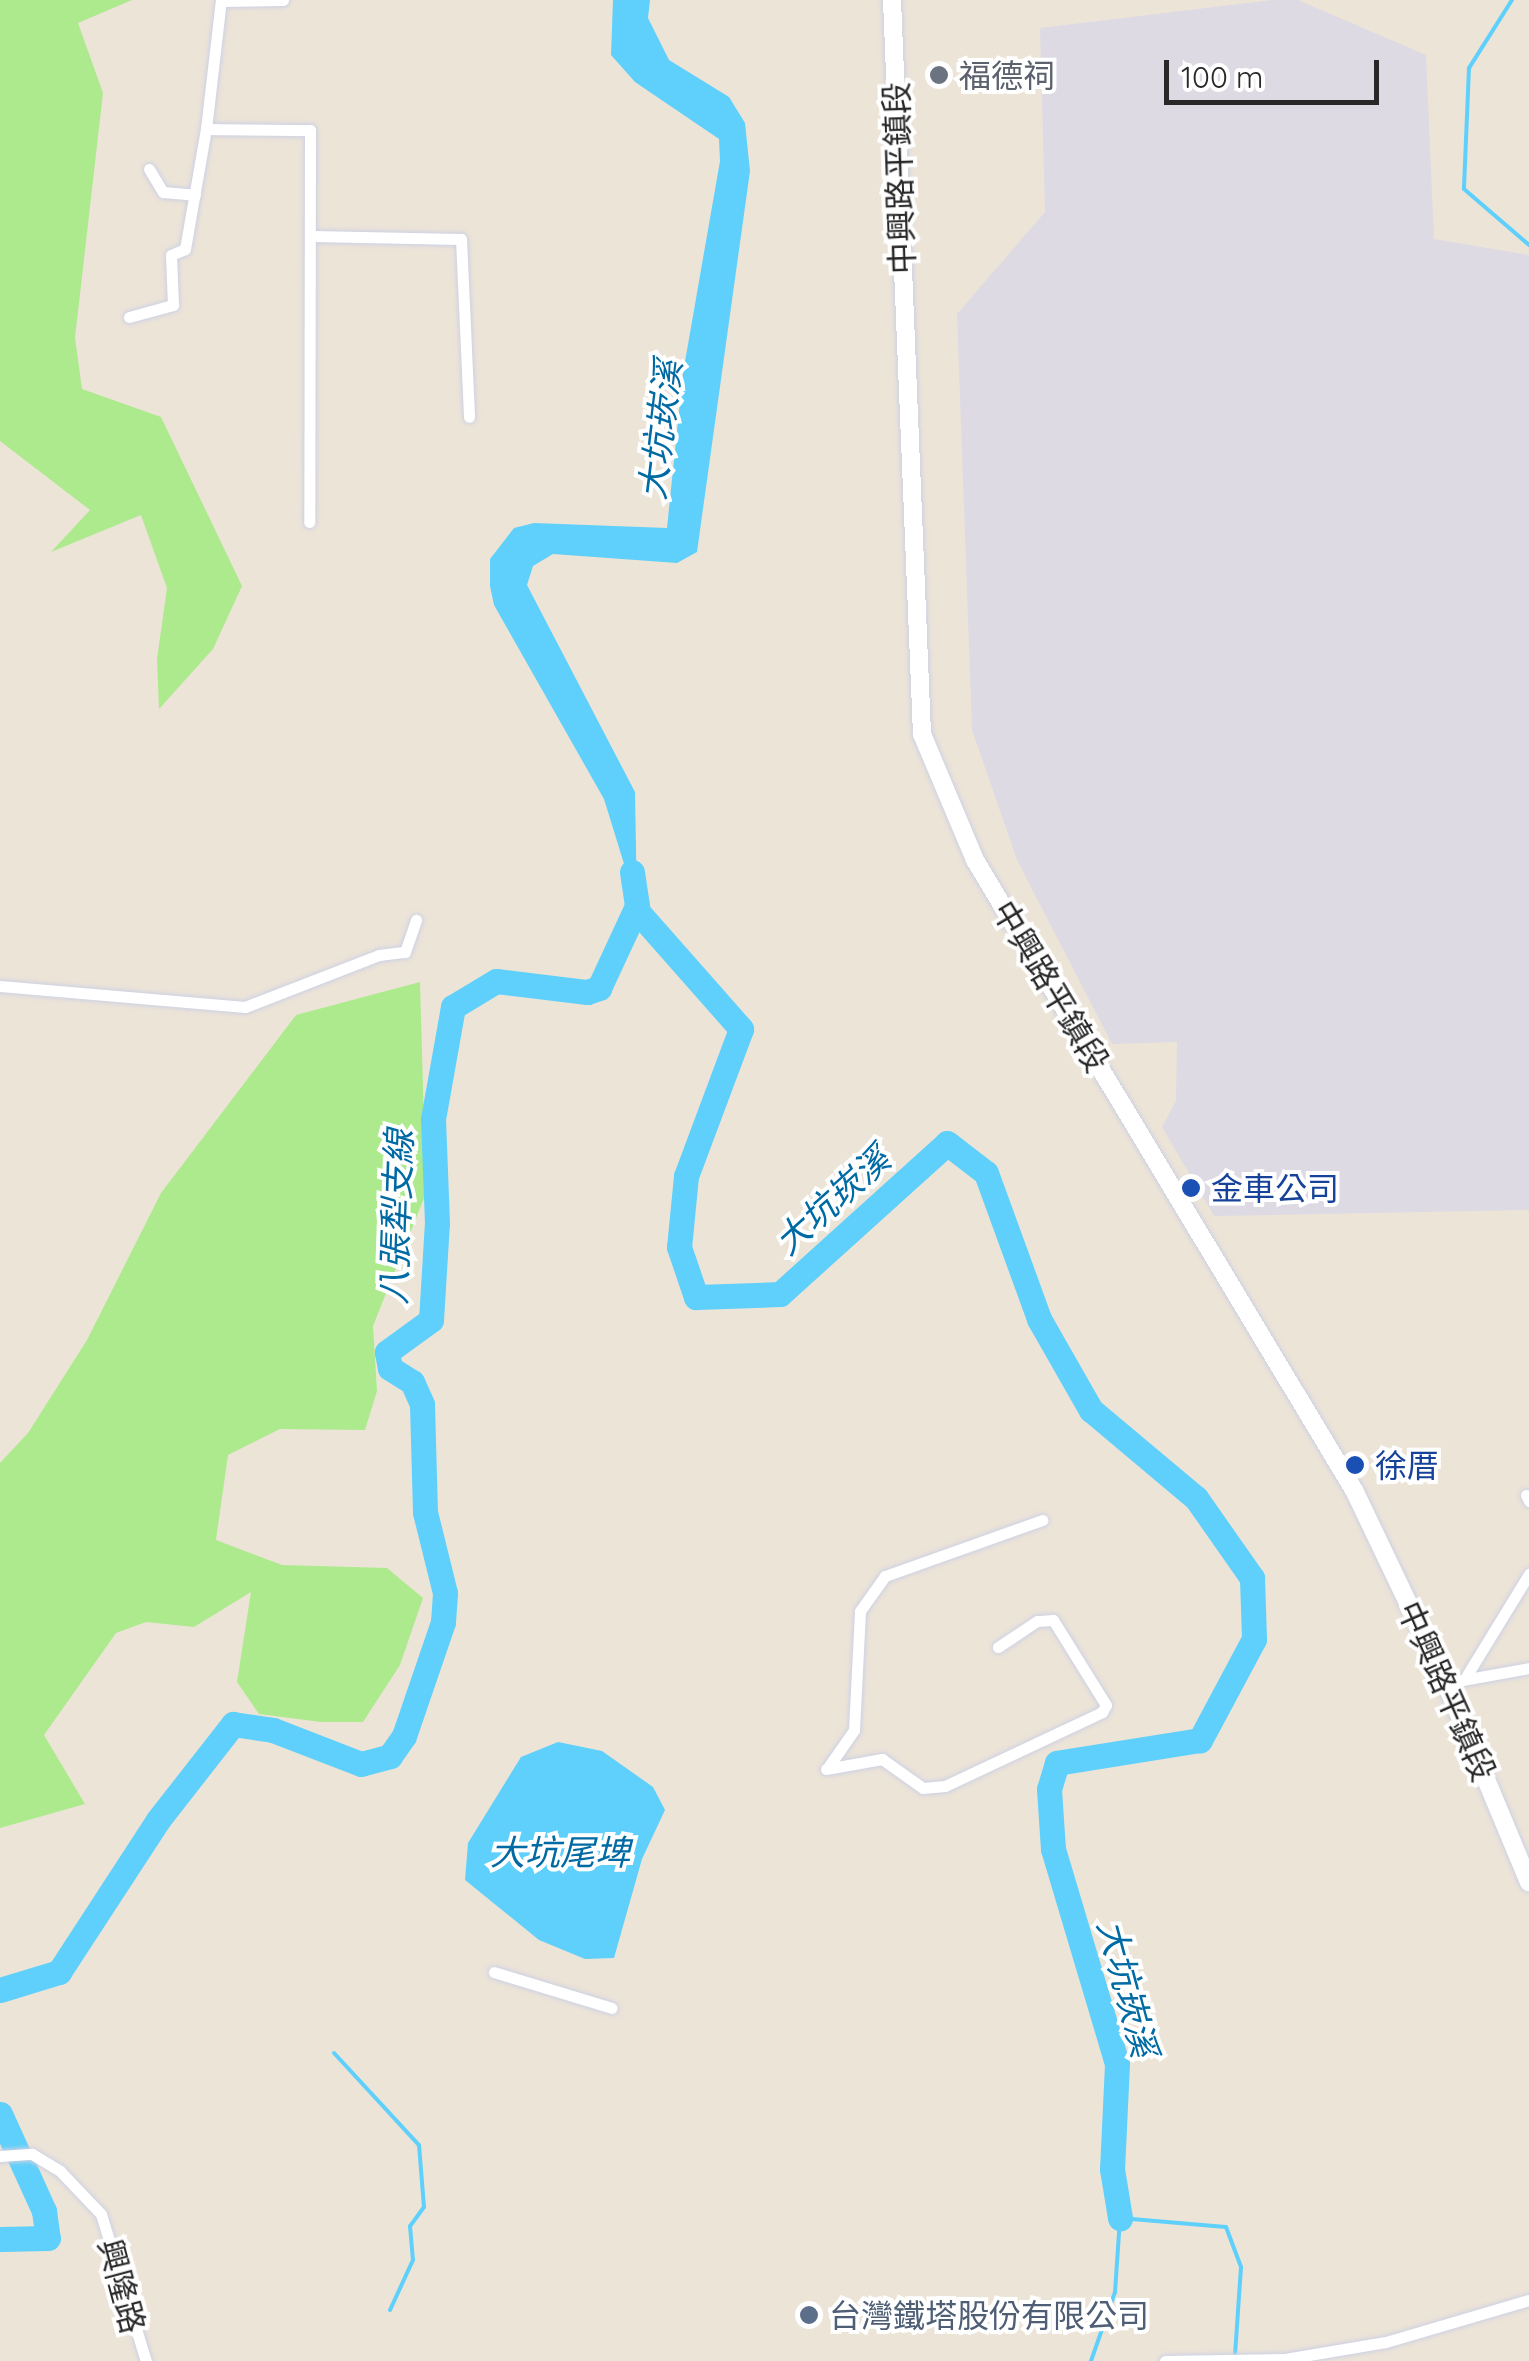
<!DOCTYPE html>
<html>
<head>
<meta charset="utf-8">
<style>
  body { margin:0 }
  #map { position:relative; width:1529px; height:2361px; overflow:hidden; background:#ede4d8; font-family:Quicksand,"Noto Sans TC",sans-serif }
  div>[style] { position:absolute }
  .industrial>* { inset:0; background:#dddae4 }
  .green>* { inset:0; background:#acea8d }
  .water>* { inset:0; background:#5ed0fb }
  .stream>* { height:4px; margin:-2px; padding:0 2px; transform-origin:2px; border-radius:2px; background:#5ed0fb }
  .river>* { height:25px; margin:-12.5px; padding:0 12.5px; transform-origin:12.5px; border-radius:12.5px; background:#5ed0fb }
  .roads { filter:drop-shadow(0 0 2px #cdd1e3) drop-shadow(0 0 2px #cdd1e3) }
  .street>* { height:11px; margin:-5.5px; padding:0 5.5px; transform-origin:5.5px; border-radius:5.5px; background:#fff }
  .secondary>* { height:18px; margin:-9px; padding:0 9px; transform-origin:9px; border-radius:9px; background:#fff }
  .dots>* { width:28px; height:28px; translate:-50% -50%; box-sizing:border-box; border:5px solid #fff; border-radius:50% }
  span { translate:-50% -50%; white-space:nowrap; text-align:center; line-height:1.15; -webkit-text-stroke:8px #fff; paint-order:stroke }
  .worship-label { font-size:32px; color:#5b616d }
  .left { translate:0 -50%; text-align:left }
  .street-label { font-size:32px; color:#282828 }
  .transit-label { font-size:32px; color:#164399 }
  .service-label { font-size:32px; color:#4e5e75 }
  .water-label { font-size:35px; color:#006aa4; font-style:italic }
  .scale { position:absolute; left:1164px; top:60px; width:215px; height:45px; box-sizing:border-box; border:5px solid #282828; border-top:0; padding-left:12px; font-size:30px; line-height:35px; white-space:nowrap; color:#282828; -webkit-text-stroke:8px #fff; paint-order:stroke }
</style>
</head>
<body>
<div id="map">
  <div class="industrial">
    <i style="clip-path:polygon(1273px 0,1298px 0,1426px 55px,1434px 239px,1529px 255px,1529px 1210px,1214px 1216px,1162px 1127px,1176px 1101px,1177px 1042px,1112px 1044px,1017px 860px,972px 730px,957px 314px,1045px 212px,1040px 28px)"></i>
  </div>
  <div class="green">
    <i style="clip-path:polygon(0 0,132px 0,78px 23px,103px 93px,75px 338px,82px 389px,161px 417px,242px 586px,213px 649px,159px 709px,157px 659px,167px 588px,141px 515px,51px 552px,90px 510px,0 441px)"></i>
    <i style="clip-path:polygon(420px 982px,426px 1193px,373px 1326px,377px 1391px,365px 1430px,280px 1429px,228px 1455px,216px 1540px,282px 1565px,387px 1568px,423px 1598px,400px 1665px,363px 1722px,321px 1722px,259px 1714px,237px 1682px,251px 1592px,194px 1627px,146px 1622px,116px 1633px,44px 1735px,85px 1804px,0 1828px,0 1463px,28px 1433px,87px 1340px,161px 1193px,296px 1015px)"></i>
  </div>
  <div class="water">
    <i style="clip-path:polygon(613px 0,650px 0,648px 18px,669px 60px,729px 97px,745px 123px,750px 171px,697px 552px,677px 563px,553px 554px,533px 566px,527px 585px,635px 792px,637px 906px,604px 799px,494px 605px,490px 586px,490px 559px,514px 528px,534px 523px,667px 528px,683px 373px,720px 161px,719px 139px,635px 82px,611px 55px)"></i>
    <i style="clip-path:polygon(558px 1742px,602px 1751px,653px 1787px,665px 1810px,642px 1859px,614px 1958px,585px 1959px,539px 1940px,465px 1880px,468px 1843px,521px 1757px)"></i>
  </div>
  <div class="stream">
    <i style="left:1512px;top:0;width:80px;rotate:122.3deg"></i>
    <i style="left:1469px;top:68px;width:121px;rotate:92.4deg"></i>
    <i style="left:1464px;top:189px;width:86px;rotate:40.7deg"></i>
    <i style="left:334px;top:2053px;width:125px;rotate:47.3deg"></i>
    <i style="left:419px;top:2145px;width:62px;rotate:85.4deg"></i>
    <i style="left:424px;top:2207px;width:24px;rotate:126deg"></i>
    <i style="left:410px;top:2226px;width:34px;rotate:85deg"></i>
    <i style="left:413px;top:2260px;width:55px;rotate:114.7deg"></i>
    <i style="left:1091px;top:2361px;width:73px;rotate:-70.8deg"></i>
    <i style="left:1115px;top:2292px;width:74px;rotate:-86.1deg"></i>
    <i style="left:1120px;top:2218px;width:106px;rotate:4.9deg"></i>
    <i style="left:1226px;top:2227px;width:43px;rotate:69.4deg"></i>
    <i style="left:1241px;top:2267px;width:89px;rotate:93.9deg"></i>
  </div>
  <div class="river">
    <i style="left:632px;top:872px;width:40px;rotate:81.5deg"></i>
    <i style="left:638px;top:912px;width:156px;rotate:48.6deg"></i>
    <i style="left:741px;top:1029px;width:157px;rotate:110.5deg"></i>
    <i style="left:686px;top:1176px;width:71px;rotate:95.6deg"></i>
    <i style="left:679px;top:1247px;width:53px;rotate:71.2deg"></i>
    <i style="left:696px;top:1297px;width:84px;rotate:-2deg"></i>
    <i style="left:780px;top:1294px;width:225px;rotate:-42.1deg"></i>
    <i style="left:947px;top:1143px;width:49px;rotate:37.6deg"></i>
    <i style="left:986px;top:1173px;width:155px;rotate:70deg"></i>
    <i style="left:1039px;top:1319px;width:105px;rotate:60.3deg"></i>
    <i style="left:1091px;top:1410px;width:137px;rotate:40deg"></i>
    <i style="left:1196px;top:1498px;width:98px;rotate:55deg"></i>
    <i style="left:1252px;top:1578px;width:61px;rotate:88.1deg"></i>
    <i style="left:1254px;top:1639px;width:115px;rotate:118.1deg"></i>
    <i style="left:1200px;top:1740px;width:145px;rotate:170.9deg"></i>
    <i style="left:1057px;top:1763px;width:27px;rotate:107deg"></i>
    <i style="left:1049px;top:1789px;width:60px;rotate:86.2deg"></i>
    <i style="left:1053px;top:1849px;width:224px;rotate:73.4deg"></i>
    <i style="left:1117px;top:2064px;width:105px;rotate:92.7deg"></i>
    <i style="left:1112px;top:2169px;width:50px;rotate:80.7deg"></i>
    <i style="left:0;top:1990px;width:62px;rotate:-17deg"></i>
    <i style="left:59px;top:1972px;width:181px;rotate:-56.9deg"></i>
    <i style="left:158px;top:1820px;width:122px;rotate:-52deg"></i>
    <i style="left:233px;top:1724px;width:40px;rotate:8.5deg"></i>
    <i style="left:273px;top:1730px;width:94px;rotate:21.1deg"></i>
    <i style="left:361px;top:1764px;width:30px;rotate:-15deg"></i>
    <i style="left:390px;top:1756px;width:24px;rotate:-55deg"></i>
    <i style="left:404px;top:1736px;width:120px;rotate:-71.1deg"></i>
    <i style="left:443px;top:1622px;width:29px;rotate:-86deg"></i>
    <i style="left:445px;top:1593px;width:83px;rotate:-103.9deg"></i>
    <i style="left:425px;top:1512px;width:108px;rotate:-91.6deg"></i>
    <i style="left:422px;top:1404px;width:24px;rotate:-114deg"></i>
    <i style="left:412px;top:1382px;width:26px;rotate:-148deg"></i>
    <i style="left:390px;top:1368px;width:16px;rotate:-101deg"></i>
    <i style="left:387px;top:1352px;width:54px;rotate:-36deg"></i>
    <i style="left:431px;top:1320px;width:97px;rotate:-86.5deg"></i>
    <i style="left:437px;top:1223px;width:104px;rotate:-92.2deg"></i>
    <i style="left:433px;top:1119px;width:114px;rotate:-79.9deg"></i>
    <i style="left:453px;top:1007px;width:50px;rotate:-31.2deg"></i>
    <i style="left:496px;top:981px;width:92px;rotate:6.9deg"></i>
    <i style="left:587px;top:992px;width:13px;rotate:-18deg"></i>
    <i style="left:599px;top:988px;width:90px;rotate:-65.1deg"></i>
    <i style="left:0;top:2114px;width:107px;rotate:65.6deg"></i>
    <i style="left:44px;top:2211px;width:27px;rotate:82deg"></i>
    <i style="left:48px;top:2238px;width:48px;rotate:178.8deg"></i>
  </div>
  <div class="roads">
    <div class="street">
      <i style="left:221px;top:1px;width:62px;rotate:-0.9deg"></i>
      <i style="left:206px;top:129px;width:130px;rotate:-83.4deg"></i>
      <i style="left:149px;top:169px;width:27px;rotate:59deg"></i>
      <i style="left:163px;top:192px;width:32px;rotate:5deg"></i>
      <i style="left:312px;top:236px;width:149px;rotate:1.2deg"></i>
      <i style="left:461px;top:239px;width:178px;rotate:87.4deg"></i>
      <i style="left:129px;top:317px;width:46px;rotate:-15.3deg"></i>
      <i style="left:173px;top:305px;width:50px;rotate:-92.3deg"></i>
      <i style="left:171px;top:255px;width:15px;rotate:-23deg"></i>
      <i style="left:185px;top:249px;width:122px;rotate:-80.1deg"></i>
      <i style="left:206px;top:129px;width:104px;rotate:0.6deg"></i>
      <i style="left:310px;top:130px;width:392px;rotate:90.1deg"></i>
      <i style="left:0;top:986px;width:246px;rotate:4.9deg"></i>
      <i style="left:245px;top:1007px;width:144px;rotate:-21.2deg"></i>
      <i style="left:379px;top:955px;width:26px;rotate:-7deg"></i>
      <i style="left:405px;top:952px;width:34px;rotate:-71deg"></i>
      <i style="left:1526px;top:1495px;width:7px;rotate:63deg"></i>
      <i style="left:1467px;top:1675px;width:119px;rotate:-58.5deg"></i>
      <i style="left:1446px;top:1683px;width:84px;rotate:-10.2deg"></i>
      <i style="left:829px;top:1766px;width:44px;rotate:-55.2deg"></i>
      <i style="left:854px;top:1730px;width:119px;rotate:-87.1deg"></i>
      <i style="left:860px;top:1611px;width:43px;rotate:-54.5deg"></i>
      <i style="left:885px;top:1576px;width:167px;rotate:-19.6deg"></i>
      <i style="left:826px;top:1769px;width:57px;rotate:-10.1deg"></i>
      <i style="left:882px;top:1759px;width:50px;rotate:35.3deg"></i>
      <i style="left:923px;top:1788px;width:22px;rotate:-5deg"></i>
      <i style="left:945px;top:1786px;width:174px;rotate:-25.2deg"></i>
      <i style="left:1102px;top:1712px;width:8px;rotate:-60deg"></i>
      <i style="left:1106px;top:1705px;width:100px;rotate:-121.9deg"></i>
      <i style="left:1053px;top:1620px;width:16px;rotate:176deg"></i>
      <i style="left:1037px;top:1621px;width:47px;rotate:146.3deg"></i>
      <i style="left:494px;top:1972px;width:123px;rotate:17deg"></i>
      <i style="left:0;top:2156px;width:32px;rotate:-4deg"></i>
      <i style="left:32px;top:2154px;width:33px;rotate:31deg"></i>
      <i style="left:60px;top:2171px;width:59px;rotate:46.4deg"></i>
      <i style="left:101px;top:2214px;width:154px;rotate:73deg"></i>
      <i style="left:1165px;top:2361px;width:120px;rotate:-1deg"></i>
      <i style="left:1285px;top:2359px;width:102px;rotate:-9.6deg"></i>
      <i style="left:1386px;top:2342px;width:149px;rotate:-16.4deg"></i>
    </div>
    <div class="secondary">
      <i style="left:892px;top:0;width:735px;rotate:87.66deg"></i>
      <i style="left:922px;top:734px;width:137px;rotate:67.2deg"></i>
      <i style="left:975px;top:860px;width:737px;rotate:58.98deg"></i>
      <i style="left:1355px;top:1492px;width:212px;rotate:64.5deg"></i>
      <i style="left:1446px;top:1683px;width:216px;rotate:67.4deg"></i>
    </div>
  </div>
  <div class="dots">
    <i style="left:939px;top:75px;background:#6b7280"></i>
    <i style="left:1191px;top:1188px;background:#1a4fb4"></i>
    <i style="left:1355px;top:1465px;background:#1a4fb4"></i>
    <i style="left:809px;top:2315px;background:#5c6f8a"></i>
  </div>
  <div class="worship-label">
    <span class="left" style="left:959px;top:75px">福德祠</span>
  </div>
  <div class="street-label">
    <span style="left:899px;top:178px;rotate:-92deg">中興路平鎮段</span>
    <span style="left:1051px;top:986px;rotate:59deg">中興路平鎮段</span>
    <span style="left:1447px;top:1691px;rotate:66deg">中興路平鎮段</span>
    <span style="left:122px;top:2286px;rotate:75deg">興隆路</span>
  </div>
  <div class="transit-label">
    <span class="left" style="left:1211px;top:1188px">金車公司</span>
    <span class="left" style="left:1375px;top:1465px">徐厝</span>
  </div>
  <div class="service-label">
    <span class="left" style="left:829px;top:2315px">台灣鐵塔股份有限公司</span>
  </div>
  <div class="water-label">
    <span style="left:660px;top:430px;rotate:-83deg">大坑崁溪</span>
    <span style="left:832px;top:1200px;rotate:-42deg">大坑崁溪</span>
    <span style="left:396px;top:1217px;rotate:-88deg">八張犁支線</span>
    <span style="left:560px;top:1852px">大坑尾埤</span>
    <span style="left:1128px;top:1988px;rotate:75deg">大坑崁溪</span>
  </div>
  <div class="scale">100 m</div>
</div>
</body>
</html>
